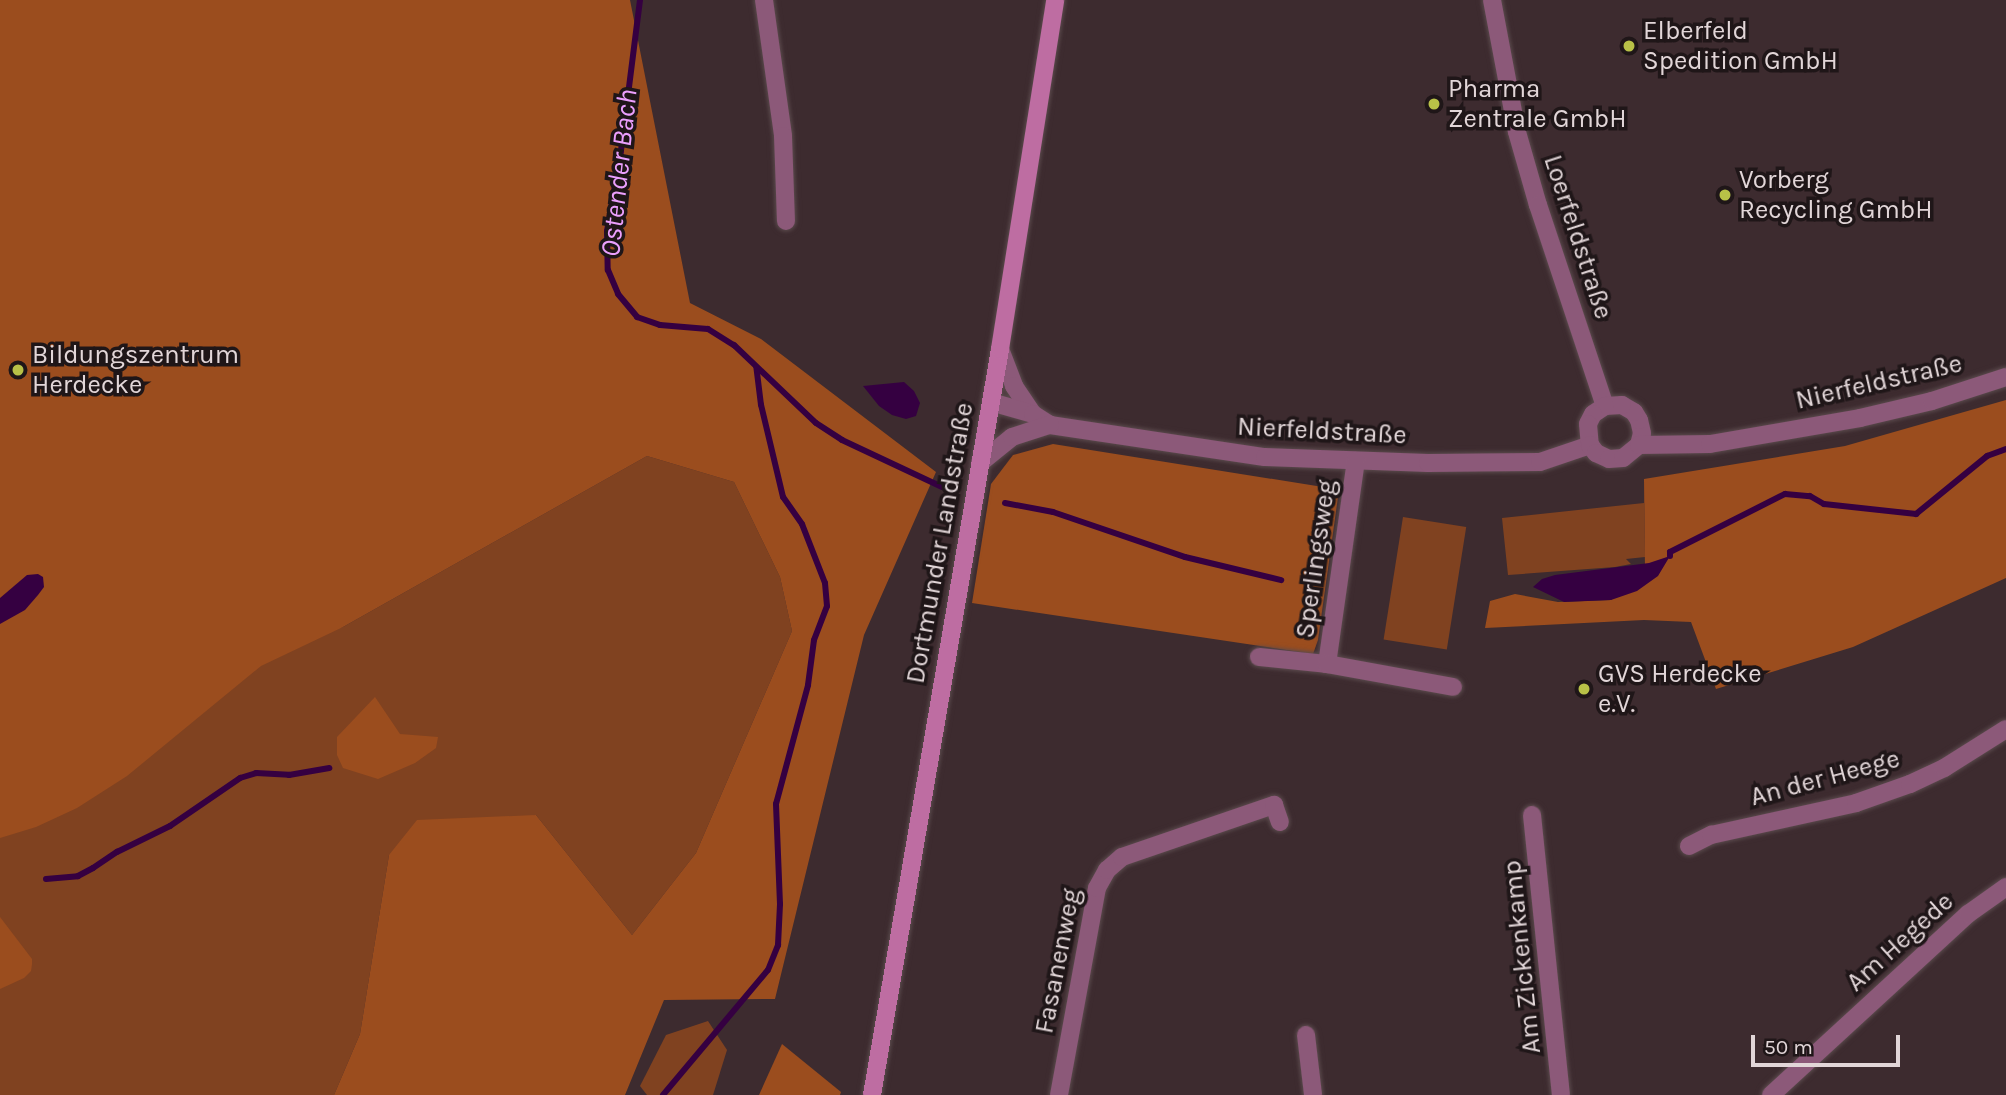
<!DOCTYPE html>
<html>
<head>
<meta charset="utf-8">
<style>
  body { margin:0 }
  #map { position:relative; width:2006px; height:1095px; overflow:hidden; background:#3d2b2f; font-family:Karla,sans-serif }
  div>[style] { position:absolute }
  .green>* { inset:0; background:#804220; transform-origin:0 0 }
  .forest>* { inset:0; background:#9b4d1e }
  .water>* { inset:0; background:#350041 }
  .stream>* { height:6px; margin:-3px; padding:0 3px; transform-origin:3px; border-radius:3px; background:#350041 }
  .roads { filter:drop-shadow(0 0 2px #5b4a4d) drop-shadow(0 0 2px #5b4a4d) }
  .minor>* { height:18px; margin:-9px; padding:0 9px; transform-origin:9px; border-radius:9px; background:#8c5979 }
  .secondary>* { height:18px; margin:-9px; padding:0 9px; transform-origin:9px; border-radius:9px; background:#be6da2 }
  .dots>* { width:19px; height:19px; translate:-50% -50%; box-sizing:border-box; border:4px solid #1f1618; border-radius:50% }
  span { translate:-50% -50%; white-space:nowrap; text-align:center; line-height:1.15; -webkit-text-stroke:7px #1f1618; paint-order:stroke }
  .poi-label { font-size:26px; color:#e2d6d8 }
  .left { translate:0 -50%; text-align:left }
  .street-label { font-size:26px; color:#e2d6d8 }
  .water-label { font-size:28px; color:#eb9ffd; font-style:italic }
  .scale { position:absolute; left:1751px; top:1035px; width:149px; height:32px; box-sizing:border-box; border:4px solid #e2d6d8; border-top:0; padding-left:9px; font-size:21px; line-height:24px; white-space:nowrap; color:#e2d6d8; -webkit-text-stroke:5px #1f1618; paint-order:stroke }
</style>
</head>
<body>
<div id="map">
  <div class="green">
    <i style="clip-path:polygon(647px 456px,734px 482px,780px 577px,792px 631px,696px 853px,632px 935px,536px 815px,389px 855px,360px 1034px,334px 1095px,0 1095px,0 833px,231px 650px,343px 627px)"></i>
    <i style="clip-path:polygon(1644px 503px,1645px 557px,1626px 559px,1631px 564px,1615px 567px,1508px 575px,1502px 518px)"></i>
    <i style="left:1403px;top:517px;width:64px;height:124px;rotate:9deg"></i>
    <i style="clip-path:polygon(708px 1021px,727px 1050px,713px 1095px,647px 1095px,640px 1086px,666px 1035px)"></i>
  </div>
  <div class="forest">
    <i style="clip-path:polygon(0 0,630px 0,690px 303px,761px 339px,936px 472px,864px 635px,775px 999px,664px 1000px,625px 1095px,334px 1095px,360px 1034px,389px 855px,417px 820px,536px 815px,632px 935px,696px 853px,792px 631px,780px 577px,734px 482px,647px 456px,343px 627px,261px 666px,127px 776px,77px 808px,36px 827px,0 838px)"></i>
    <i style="clip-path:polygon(2006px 400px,2006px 578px,1853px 647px,1716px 689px,1691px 622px,1644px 620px,1485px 628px,1490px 601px,1515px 594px,1558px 602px,1611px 600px,1645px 570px,1644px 479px,1845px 446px)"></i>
    <i style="clip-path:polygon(1053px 444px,1323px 487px,1338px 497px,1318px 640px,1313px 654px,972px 603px,991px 484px,1013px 455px)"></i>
    <i style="clip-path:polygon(375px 697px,400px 734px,438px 737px,436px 748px,415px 763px,378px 779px,343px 768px,337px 755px,337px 737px)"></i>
    <i style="clip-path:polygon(0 917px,32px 959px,32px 964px,31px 971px,24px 978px,0 989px)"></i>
    <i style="clip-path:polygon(782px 1044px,841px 1092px,840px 1095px,759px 1095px)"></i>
  </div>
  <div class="water">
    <i style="clip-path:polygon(904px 382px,914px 391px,920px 403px,916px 416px,906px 419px,892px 415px,879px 406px,863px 386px)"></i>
    <i style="clip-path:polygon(1670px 556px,1658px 576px,1637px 591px,1611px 600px,1564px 602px,1533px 587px,1542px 579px,1555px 575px,1649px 563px)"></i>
    <i style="clip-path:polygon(38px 574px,43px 577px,44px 587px,38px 595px,25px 610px,0 624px,0 598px,27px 575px)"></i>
  </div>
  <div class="stream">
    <i style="left:640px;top:0;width:152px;rotate:97.2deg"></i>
    <i style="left:621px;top:151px;width:81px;rotate:99.9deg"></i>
    <i style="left:607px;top:231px;width:39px;rotate:89deg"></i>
    <i style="left:608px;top:270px;width:26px;rotate:67deg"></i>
    <i style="left:618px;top:294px;width:30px;rotate:50deg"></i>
    <i style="left:637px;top:317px;width:24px;rotate:19deg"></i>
    <i style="left:660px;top:325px;width:48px;rotate:4.8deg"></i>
    <i style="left:708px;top:329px;width:31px;rotate:32deg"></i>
    <i style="left:734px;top:345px;width:113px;rotate:43.6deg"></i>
    <i style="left:816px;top:423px;width:31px;rotate:33deg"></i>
    <i style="left:842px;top:440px;width:110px;rotate:25.2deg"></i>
    <i style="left:1005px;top:503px;width:49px;rotate:10.6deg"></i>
    <i style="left:1053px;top:512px;width:139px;rotate:18.8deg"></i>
    <i style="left:1185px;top:557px;width:99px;rotate:13.5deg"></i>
    <i style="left:1670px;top:556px;width:4px;rotate:-90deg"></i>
    <i style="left:1670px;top:552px;width:129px;rotate:-26.8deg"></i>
    <i style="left:1785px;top:494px;width:25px;rotate:5deg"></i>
    <i style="left:1810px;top:496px;width:16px;rotate:30deg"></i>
    <i style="left:1824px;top:504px;width:93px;rotate:6.2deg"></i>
    <i style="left:1916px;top:514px;width:92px;rotate:-39.2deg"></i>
    <i style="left:1987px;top:456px;width:20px;rotate:-20deg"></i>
    <i style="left:46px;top:879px;width:32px;rotate:-5deg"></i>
    <i style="left:78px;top:876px;width:17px;rotate:-28deg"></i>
    <i style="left:93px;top:868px;width:29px;rotate:-34deg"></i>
    <i style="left:117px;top:852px;width:59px;rotate:-26.1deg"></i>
    <i style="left:170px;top:826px;width:85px;rotate:-34.4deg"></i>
    <i style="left:240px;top:778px;width:17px;rotate:-17deg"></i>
    <i style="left:256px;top:773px;width:33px;rotate:3deg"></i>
    <i style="left:289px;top:775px;width:41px;rotate:-9.9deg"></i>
    <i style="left:663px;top:1095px;width:163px;rotate:-50deg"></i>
    <i style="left:768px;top:970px;width:27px;rotate:-68deg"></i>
    <i style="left:778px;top:945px;width:41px;rotate:-87.2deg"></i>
    <i style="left:780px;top:904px;width:100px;rotate:-92.3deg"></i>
    <i style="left:776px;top:804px;width:123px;rotate:-74.9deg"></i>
    <i style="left:808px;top:685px;width:45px;rotate:-82.4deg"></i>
    <i style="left:814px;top:640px;width:36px;rotate:-69deg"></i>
    <i style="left:827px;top:606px;width:23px;rotate:-95deg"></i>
    <i style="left:825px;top:583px;width:63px;rotate:-111.3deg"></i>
    <i style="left:802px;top:524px;width:33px;rotate:-125deg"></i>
    <i style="left:783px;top:497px;width:95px;rotate:-103.4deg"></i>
    <i style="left:761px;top:405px;width:38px;rotate:-97deg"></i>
  </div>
  <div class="roads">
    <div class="minor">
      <i style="left:764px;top:0;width:137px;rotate:82deg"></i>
      <i style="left:783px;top:136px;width:85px;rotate:88deg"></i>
      <i style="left:1492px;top:0;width:134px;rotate:79.3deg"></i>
      <i style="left:1517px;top:132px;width:76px;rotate:74deg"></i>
      <i style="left:1538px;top:205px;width:212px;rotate:71.6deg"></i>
      <i style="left:1000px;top:349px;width:40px;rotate:69deg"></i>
      <i style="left:1014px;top:386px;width:34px;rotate:56deg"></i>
      <i style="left:991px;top:402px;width:44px;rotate:15.9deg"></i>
      <i style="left:1033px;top:414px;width:20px;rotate:33deg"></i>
      <i style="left:1050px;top:425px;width:217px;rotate:8.5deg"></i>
      <i style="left:1265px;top:457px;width:163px;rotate:2.1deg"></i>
      <i style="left:1428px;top:463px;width:112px;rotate:-0.5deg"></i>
      <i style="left:1540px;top:462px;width:53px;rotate:-18.8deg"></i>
      <i style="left:1639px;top:445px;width:12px;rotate:-76deg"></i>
      <i style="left:1642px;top:433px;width:13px;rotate:-103deg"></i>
      <i style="left:1639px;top:420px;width:9px;rotate:-122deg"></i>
      <i style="left:1634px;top:412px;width:14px;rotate:-150deg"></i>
      <i style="left:1622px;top:405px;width:17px;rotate:177deg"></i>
      <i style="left:1605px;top:406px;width:14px;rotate:146deg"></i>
      <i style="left:1593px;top:414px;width:11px;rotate:117deg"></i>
      <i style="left:1588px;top:424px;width:21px;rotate:85deg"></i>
      <i style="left:1590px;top:445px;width:10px;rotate:53deg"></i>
      <i style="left:1596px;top:453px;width:14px;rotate:25deg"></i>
      <i style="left:1609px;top:459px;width:14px;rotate:-4deg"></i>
      <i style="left:1623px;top:458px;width:21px;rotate:-39deg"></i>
      <i style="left:1639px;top:445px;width:71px;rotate:-0.8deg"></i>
      <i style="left:1710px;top:444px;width:152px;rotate:-9.8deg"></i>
      <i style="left:1860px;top:418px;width:74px;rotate:-13.3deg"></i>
      <i style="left:1932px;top:401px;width:78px;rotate:-18deg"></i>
      <i style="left:980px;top:463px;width:41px;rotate:-39.1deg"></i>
      <i style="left:1012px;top:437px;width:40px;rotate:-18deg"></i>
      <i style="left:1259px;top:657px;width:68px;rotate:5.9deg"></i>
      <i style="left:1327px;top:664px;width:205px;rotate:-81.9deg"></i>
      <i style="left:1327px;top:664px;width:128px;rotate:10.3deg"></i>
      <i style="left:1532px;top:815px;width:281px;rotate:84.1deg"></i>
      <i style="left:1689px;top:846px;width:25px;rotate:-27deg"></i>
      <i style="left:1711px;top:835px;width:148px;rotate:-12.4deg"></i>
      <i style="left:1856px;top:803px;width:57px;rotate:-19.4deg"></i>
      <i style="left:1910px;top:784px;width:38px;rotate:-25deg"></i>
      <i style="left:1944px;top:768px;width:73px;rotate:-32.2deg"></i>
      <i style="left:1306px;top:1035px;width:60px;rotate:83.3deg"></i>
      <i style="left:1059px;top:1095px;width:210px;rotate:-79.6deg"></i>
      <i style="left:1097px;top:888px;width:21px;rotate:-61deg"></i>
      <i style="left:1107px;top:870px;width:20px;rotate:-41deg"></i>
      <i style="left:1122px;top:857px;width:161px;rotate:-18.9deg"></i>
      <i style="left:1274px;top:805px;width:18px;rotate:71deg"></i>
      <i style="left:1771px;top:1095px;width:268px;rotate:-42.6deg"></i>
      <i style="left:1968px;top:914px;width:47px;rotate:-35.4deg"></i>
    </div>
    <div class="secondary">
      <i style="left:872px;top:1095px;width:757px;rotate:-80.26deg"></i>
      <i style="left:1000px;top:349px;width:353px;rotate:-81deg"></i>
    </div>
  </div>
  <div class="dots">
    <i style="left:1629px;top:46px;background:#b8c147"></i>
    <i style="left:1434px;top:104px;background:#b8c147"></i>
    <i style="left:1725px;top:195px;background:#b8c147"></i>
    <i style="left:18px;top:370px;background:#b8c147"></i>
    <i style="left:1584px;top:689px;background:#b8c147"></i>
  </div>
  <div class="poi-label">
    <span class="left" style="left:1643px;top:46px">Elberfeld<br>Spedition GmbH</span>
    <span class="left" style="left:1448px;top:104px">Pharma<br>Zentrale GmbH</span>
    <span class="left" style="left:1739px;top:195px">Vorberg<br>Recycling GmbH</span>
    <span class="left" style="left:32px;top:370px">Bildungszentrum<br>Herdecke</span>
    <span class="left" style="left:1598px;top:689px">GVS Herdecke<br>e.V.</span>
  </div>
  <div class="street-label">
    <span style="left:1578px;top:237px;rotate:72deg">Loerfeldstraße</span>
    <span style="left:1879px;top:382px;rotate:-13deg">Nierfeldstraße</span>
    <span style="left:1322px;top:431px;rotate:3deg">Nierfeldstraße</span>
    <span style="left:940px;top:543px;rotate:-80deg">Dortmunder Landstraße</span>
    <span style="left:1316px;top:559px;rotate:-82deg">Sperlingsweg</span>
    <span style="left:1825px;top:778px;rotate:-15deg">An der Heege</span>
    <span style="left:1900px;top:942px;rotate:-42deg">Am Hegede</span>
    <span style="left:1522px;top:957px;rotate:-96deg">Am Zickenkamp</span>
    <span style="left:1058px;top:961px;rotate:-79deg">Fasanenweg</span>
  </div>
  <div class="water-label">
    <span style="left:619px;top:173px;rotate:-84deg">Ostender Bach</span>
  </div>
  <div class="scale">50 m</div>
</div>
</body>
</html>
